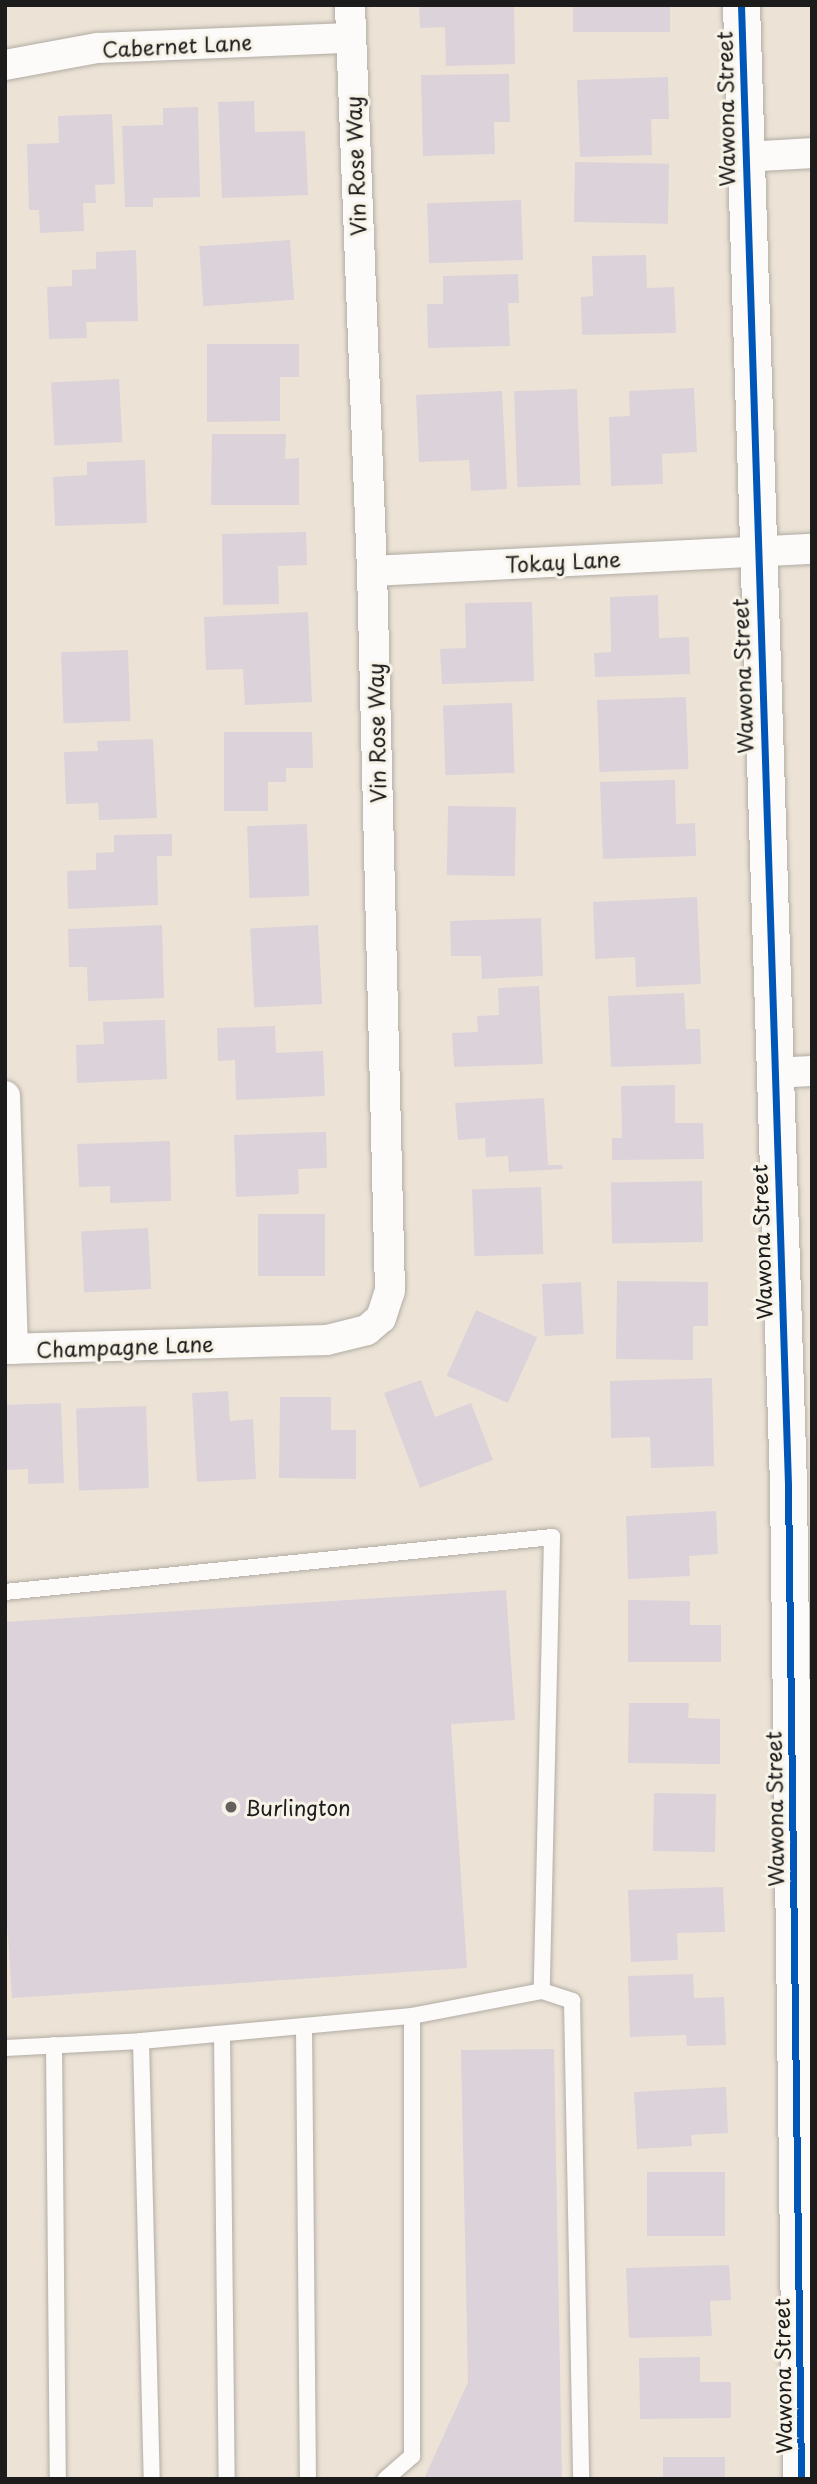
<!DOCTYPE html>
<html>
<head>
<meta charset="utf-8">
<style>
  body { margin:0 }
  #map { position:relative; width:817px; height:2484px; overflow:hidden; background:#ece3d6; font-family:"Playpen Sans",sans-serif }
  div>[style] { position:absolute }
  .building>* { inset:0; background:#dcd2da; transform-origin:0 0 }
  .roads { filter:drop-shadow(0 0 2px #b2aca4) drop-shadow(0 0 2px #b2aca4) }
  .service>* { height:16px; margin:-8px; padding:0 8px; transform-origin:8px; border-radius:8px; background:#fcfbf9 }
  .minor>* { height:30px; margin:-15px; padding:0 15px; transform-origin:15px; border-radius:15px; background:#fcfbf9 }
  .tertiary>* { height:37px; margin:-18.5px; padding:0 18.5px; transform-origin:18.5px; border-radius:18.5px; background:#fcfbf9 }
  .cycleway>* { height:7px; margin:-3.5px; padding:0 3.5px; transform-origin:3.5px; border-radius:3.5px; background:#0057b8 }
  .dots>* { width:19px; height:19px; translate:-50% -50%; box-sizing:border-box; border:4px solid #f7f3e8; border-radius:50% }
  span { translate:-50% -50%; white-space:nowrap; text-align:center; line-height:1.15; -webkit-text-stroke:6px #f7f3e8; paint-order:stroke }
  .street-label { font-size:21px; color:#1c1c1c }
  .poi-label { font-size:21px; color:#1c1c1c }
  .left { translate:0 -50%; text-align:left }
  .frame { position:absolute; inset:0; border:7px solid #1c1c1c; pointer-events:none }
</style>
</head>
<body>
<div id="map">
  <div class="building">
    <i style="clip-path:polygon(419px 5px,514px 5px,515px 64px,446px 66px,445px 27px,420px 28px)"></i>
    <i style="left:573px;top:5px;width:97px;height:27px"></i>
    <i style="clip-path:polygon(509px 74px,510px 122px,494px 122px,495px 154px,423px 156px,421px 75px)"></i>
    <i style="clip-path:polygon(668px 77px,669px 119px,651px 119px,652px 155px,580px 157px,577px 80px)"></i>
    <i style="clip-path:polygon(254px 101px,255px 132px,305px 131px,308px 195px,222px 198px,218px 102px)"></i>
    <i style="clip-path:polygon(198px 107px,200px 197px,153px 198px,153px 207px,125px 207px,122px 126px,163px 125px,163px 108px)"></i>
    <i style="clip-path:polygon(112px 114px,115px 184px,95px 185px,96px 203px,83px 203px,84px 231px,40px 233px,39px 210px,29px 210px,27px 144px,59px 143px,58px 116px)"></i>
    <i style="left:575px;top:162px;width:94px;height:60px;rotate:1deg"></i>
    <i style="left:521px;top:200px;width:60px;height:94px;rotate:88deg"></i>
    <i style="left:290px;top:240px;width:60px;height:91px;rotate:86deg"></i>
    <i style="clip-path:polygon(136px 250px,138px 321px,86px 322px,87px 338px,49px 339px,47px 287px,72px 286px,72px 270px,96px 269px,96px 252px)"></i>
    <i style="clip-path:polygon(646px 255px,647px 288px,674px 287px,676px 333px,582px 335px,581px 297px,593px 296px,592px 256px)"></i>
    <i style="clip-path:polygon(518px 274px,519px 303px,508px 303px,510px 346px,428px 348px,427px 304px,443px 304px,443px 276px)"></i>
    <i style="clip-path:polygon(207px 344px,299px 344px,299px 377px,280px 377px,280px 421px,207px 422px)"></i>
    <i style="left:119px;top:379px;width:63px;height:68px;rotate:87deg"></i>
    <i style="clip-path:polygon(694px 388px,697px 452px,662px 454px,663px 484px,611px 486px,609px 417px,630px 416px,629px 391px)"></i>
    <i style="left:577px;top:389px;width:96px;height:63px;rotate:88deg"></i>
    <i style="clip-path:polygon(502px 391px,507px 489px,471px 491px,469px 460px,419px 462px,416px 395px)"></i>
    <i style="clip-path:polygon(212px 434px,286px 434px,285px 459px,299px 458px,299px 505px,211px 505px)"></i>
    <i style="clip-path:polygon(145px 460px,147px 523px,55px 526px,53px 477px,87px 475px,87px 462px)"></i>
    <i style="clip-path:polygon(306px 532px,307px 565px,278px 566px,279px 604px,223px 605px,222px 534px)"></i>
    <i style="clip-path:polygon(658px 595px,659px 638px,689px 637px,690px 674px,595px 677px,594px 653px,611px 652px,610px 597px)"></i>
    <i style="clip-path:polygon(532px 602px,534px 681px,442px 684px,440px 649px,466px 648px,465px 603px)"></i>
    <i style="clip-path:polygon(308px 612px,312px 702px,245px 705px,243px 669px,206px 670px,204px 617px)"></i>
    <i style="left:128px;top:650px;width:71px;height:67px;rotate:88deg"></i>
    <i style="left:686px;top:697px;width:72px;height:89px;rotate:88deg"></i>
    <i style="left:512px;top:703px;width:70px;height:69px;rotate:88deg"></i>
    <i style="clip-path:polygon(224px 732px,312px 732px,313px 768px,286px 768px,286px 782px,268px 782px,268px 811px,224px 811px)"></i>
    <i style="clip-path:polygon(153px 739px,157px 818px,99px 820px,98px 803px,66px 804px,64px 752px,98px 751px,97px 741px)"></i>
    <i style="clip-path:polygon(675px 780px,676px 824px,695px 823px,696px 856px,603px 859px,600px 782px)"></i>
    <i style="left:448px;top:806px;width:68px;height:69px;rotate:1deg"></i>
    <i style="left:307px;top:824px;width:72px;height:60px;rotate:88deg"></i>
    <i style="clip-path:polygon(172px 834px,172px 856px,157px 856px,158px 905px,68px 909px,67px 871px,96px 870px,96px 853px,114px 852px,114px 835px)"></i>
    <i style="clip-path:polygon(697px 897px,701px 984px,636px 987px,635px 957px,595px 959px,593px 902px)"></i>
    <i style="clip-path:polygon(541px 918px,543px 976px,482px 979px,481px 956px,451px 956px,450px 921px)"></i>
    <i style="clip-path:polygon(162px 925px,164px 998px,88px 1001px,87px 967px,69px 967px,68px 929px)"></i>
    <i style="left:318px;top:925px;width:79px;height:68px;rotate:87deg"></i>
    <i style="clip-path:polygon(539px 986px,543px 1064px,454px 1067px,452px 1033px,478px 1032px,477px 1016px,499px 1015px,498px 988px)"></i>
    <i style="clip-path:polygon(684px 993px,686px 1029px,700px 1029px,701px 1064px,611px 1067px,608px 996px)"></i>
    <i style="clip-path:polygon(165px 1020px,167px 1079px,77px 1083px,76px 1045px,104px 1044px,103px 1022px)"></i>
    <i style="clip-path:polygon(275px 1026px,276px 1053px,323px 1051px,325px 1096px,236px 1100px,235px 1060px,218px 1061px,217px 1028px)"></i>
    <i style="clip-path:polygon(675px 1085px,675px 1123px,703px 1123px,704px 1159px,612px 1160px,612px 1138px,622px 1138px,621px 1086px)"></i>
    <i style="clip-path:polygon(544px 1098px,548px 1165px,562px 1165px,563px 1169px,509px 1172px,508px 1156px,486px 1157px,485px 1138px,458px 1140px,455px 1103px)"></i>
    <i style="clip-path:polygon(326px 1132px,327px 1168px,298px 1169px,299px 1194px,236px 1197px,234px 1135px)"></i>
    <i style="clip-path:polygon(170px 1141px,171px 1201px,110px 1203px,110px 1186px,79px 1187px,77px 1144px)"></i>
    <i style="left:702px;top:1181px;width:61px;height:91px;rotate:89deg"></i>
    <i style="left:541px;top:1187px;width:67px;height:69px;rotate:88deg"></i>
    <i style="left:258px;top:1214px;width:67px;height:62px"></i>
    <i style="left:148px;top:1228px;width:61px;height:67px;rotate:87deg"></i>
    <i style="clip-path:polygon(617px 1281px,708px 1282px,708px 1326px,693px 1326px,693px 1360px,616px 1359px)"></i>
    <i style="left:581px;top:1282px;width:52px;height:39px;rotate:87deg"></i>
    <i style="left:476px;top:1310px;width:67px;height:72px;rotate:24deg"></i>
    <i style="clip-path:polygon(712px 1378px,714px 1466px,651px 1468px,650px 1437px,611px 1438px,610px 1381px)"></i>
    <i style="clip-path:polygon(421px 1380px,435px 1417px,471px 1403px,493px 1460px,420px 1488px,384px 1393px)"></i>
    <i style="clip-path:polygon(228px 1391px,230px 1421px,253px 1419px,256px 1479px,197px 1482px,192px 1393px)"></i>
    <i style="clip-path:polygon(280px 1397px,331px 1397px,331px 1430px,356px 1430px,356px 1479px,279px 1478px)"></i>
    <i style="clip-path:polygon(61px 1403px,64px 1483px,28px 1484px,28px 1469px,5px 1470px,5px 1405px)"></i>
    <i style="left:146px;top:1406px;width:82px;height:70px;rotate:88deg"></i>
    <i style="clip-path:polygon(716px 1511px,718px 1554px,689px 1556px,690px 1576px,628px 1579px,626px 1516px)"></i>
    <i style="clip-path:polygon(506px 1590px,515px 1720px,451px 1724px,467px 1968px,12px 1998px,5px 1890px,5px 1622px)"></i>
    <i style="clip-path:polygon(628px 1600px,690px 1601px,690px 1625px,721px 1625px,721px 1662px,628px 1662px)"></i>
    <i style="clip-path:polygon(629px 1703px,689px 1703px,688px 1718px,720px 1719px,720px 1764px,628px 1763px)"></i>
    <i style="left:654px;top:1793px;width:62px;height:58px;rotate:1deg"></i>
    <i style="clip-path:polygon(723px 1887px,725px 1932px,677px 1933px,678px 1960px,631px 1962px,628px 1890px)"></i>
    <i style="clip-path:polygon(693px 1974px,694px 1998px,724px 1997px,726px 2045px,687px 2046px,686px 2035px,630px 2037px,628px 1976px)"></i>
    <i style="clip-path:polygon(554px 2049px,562px 2479px,424px 2479px,468px 2382px,461px 2050px)"></i>
    <i style="clip-path:polygon(726px 2087px,728px 2133px,691px 2135px,692px 2146px,637px 2149px,634px 2092px)"></i>
    <i style="left:725px;top:2172px;width:64px;height:78px;rotate:90deg"></i>
    <i style="clip-path:polygon(729px 2265px,731px 2300px,710px 2301px,712px 2336px,629px 2338px,626px 2268px)"></i>
    <i style="clip-path:polygon(700px 2357px,700px 2382px,731px 2382px,731px 2418px,640px 2419px,639px 2358px)"></i>
    <i style="left:725px;top:2457px;width:22px;height:62px;rotate:90deg"></i>
  </div>
  <div class="roads">
    <div class="service">
      <i style="left:5px;top:1592px;width:550px;rotate:-5.74deg"></i>
      <i style="left:552px;top:1537px;width:454px;rotate:91.3deg"></i>
      <i style="left:542px;top:1991px;width:132px;rotate:169.1deg"></i>
      <i style="left:412px;top:2016px;width:440px;rotate:90deg"></i>
      <i style="left:412px;top:2456px;width:35px;rotate:139deg"></i>
      <i style="left:542px;top:1991px;width:32px;rotate:18deg"></i>
      <i style="left:572px;top:2001px;width:478px;rotate:88.9deg"></i>
      <i style="left:304px;top:2027px;width:452px;rotate:89.5deg"></i>
      <i style="left:222px;top:2034px;width:445px;rotate:89.4deg"></i>
      <i style="left:141px;top:2041px;width:438px;rotate:88.6deg"></i>
      <i style="left:54px;top:2045px;width:434px;rotate:89.5deg"></i>
      <i style="left:5px;top:2048px;width:136px;rotate:-2.9deg"></i>
      <i style="left:141px;top:2041px;width:272px;rotate:-5.3deg"></i>
    </div>
    <div class="minor">
      <i style="left:5px;top:65px;width:95px;rotate:-10.4deg"></i>
      <i style="left:98px;top:48px;width:252px;rotate:-2.3deg"></i>
      <i style="left:743px;top:157px;width:69px;rotate:-3.3deg"></i>
      <i style="left:372px;top:571px;width:441px;rotate:-2.9deg"></i>
      <i style="left:772px;top:1073px;width:40px;rotate:-2.9deg"></i>
      <i style="left:5px;top:1096px;width:253px;rotate:88.2deg"></i>
      <i style="left:5px;top:1349px;width:322px;rotate:-1.6deg"></i>
      <i style="left:327px;top:1340px;width:41px;rotate:-14deg"></i>
      <i style="left:367px;top:1330px;width:18px;rotate:-41deg"></i>
      <i style="left:381px;top:1318px;width:28px;rotate:-72deg"></i>
      <i style="left:390px;top:1291px;width:720px;rotate:-91.43deg"></i>
      <i style="left:372px;top:571px;width:566px;rotate:-92.23deg"></i>
    </div>
    <div class="tertiary">
      <i style="left:741px;top:5px;width:1482px;rotate:88.18deg"></i>
      <i style="left:788px;top:1486px;width:993px;rotate:89.25deg"></i>
    </div>
  </div>
  <div class="cycleway">
    <i style="left:741px;top:5px;width:1482px;rotate:88.18deg"></i>
    <i style="left:788px;top:1486px;width:993px;rotate:89.25deg"></i>
  </div>
  <div class="dots">
    <i style="left:231px;top:1807px;background:#65625d"></i>
  </div>
  <div class="street-label">
    <span style="left:177px;top:45px;rotate:-3deg">Cabernet Lane</span>
    <span style="left:725px;top:109px;rotate:-91deg">Wawona Street</span>
    <span style="left:355px;top:166px;rotate:-92deg">Vin Rose Way</span>
    <span style="left:563px;top:561px;rotate:-3deg">Tokay Lane</span>
    <span style="left:742px;top:676px;rotate:-92deg">Wawona Street</span>
    <span style="left:376px;top:733px;rotate:-91deg">Vin Rose Way</span>
    <span style="left:761px;top:1242px;rotate:-92deg">Wawona Street</span>
    <span style="left:125px;top:1346px;rotate:-2deg">Champagne Lane</span>
    <span style="left:774px;top:1809px;rotate:-91deg">Wawona Street</span>
    <span style="left:782px;top:2376px;rotate:-91deg">Wawona Street</span>
  </div>
  <div class="poi-label">
    <span class="left" style="left:245px;top:1807px">Burlington</span>
  </div>
  <div class="frame"></div>
</div>
</body>
</html>
